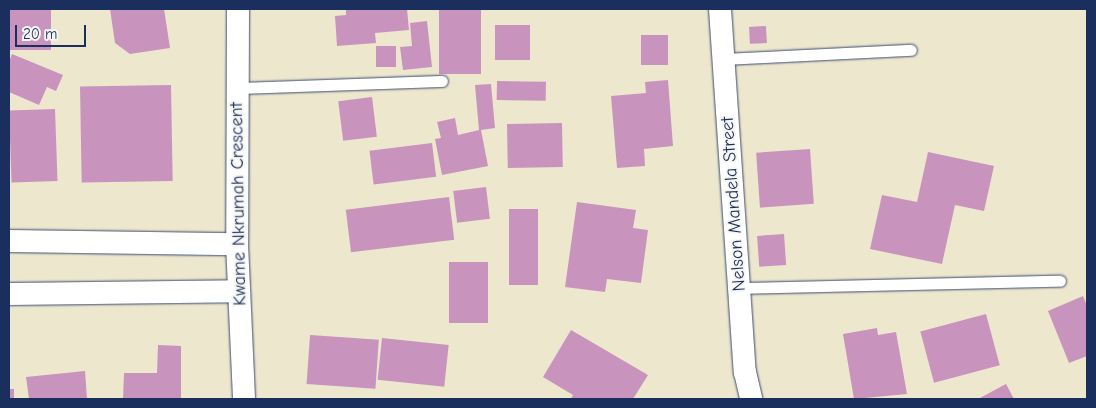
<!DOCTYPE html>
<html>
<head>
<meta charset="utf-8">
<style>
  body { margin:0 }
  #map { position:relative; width:1096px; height:408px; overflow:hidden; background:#ede7ce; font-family:"Comic Neue",sans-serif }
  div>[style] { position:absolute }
  .building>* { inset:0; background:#c894bd; transform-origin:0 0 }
  .roads { filter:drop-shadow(0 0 1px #3a4b6f) drop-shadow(0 0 1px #3a4b6f) }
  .service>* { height:11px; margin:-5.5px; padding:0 5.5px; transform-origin:5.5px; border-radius:5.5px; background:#fff }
  .minor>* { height:22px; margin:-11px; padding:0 11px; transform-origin:11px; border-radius:11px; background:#fff }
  span { translate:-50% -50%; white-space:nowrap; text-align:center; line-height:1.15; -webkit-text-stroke:4px #f6f6f2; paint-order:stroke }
  .street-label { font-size:18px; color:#1b2f5e }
  .frame { position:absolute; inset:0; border:10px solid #1b2f5e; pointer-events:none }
  .scale { position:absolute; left:15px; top:25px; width:71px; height:22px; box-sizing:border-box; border:2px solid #1b2f5e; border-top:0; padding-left:6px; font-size:15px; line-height:18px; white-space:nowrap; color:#1b2f5e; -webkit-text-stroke:4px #f6f6f2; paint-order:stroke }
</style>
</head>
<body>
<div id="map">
  <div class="building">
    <i style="left:9px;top:9px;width:42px;height:41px"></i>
    <i style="clip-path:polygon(110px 9px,164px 9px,170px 48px,130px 54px,115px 43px)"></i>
    <i style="clip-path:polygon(346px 9px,407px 9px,409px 30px,375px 33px,376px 43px,337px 46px,335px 16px,346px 15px)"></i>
    <i style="left:439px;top:9px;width:42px;height:65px"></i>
    <i style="clip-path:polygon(427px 21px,432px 67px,403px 70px,400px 47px,412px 46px,410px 23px)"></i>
    <i style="left:495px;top:25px;width:35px;height:35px"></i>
    <i style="left:766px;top:26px;width:17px;height:17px;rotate:87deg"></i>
    <i style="left:641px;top:35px;width:27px;height:30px"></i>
    <i style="left:376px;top:46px;width:20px;height:21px"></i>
    <i style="clip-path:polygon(12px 54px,63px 75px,56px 91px,47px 87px,39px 105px,9px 92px,9px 62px)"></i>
    <i style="clip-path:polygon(668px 80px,673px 146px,644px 149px,645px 166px,617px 168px,611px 96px,646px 93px,645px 82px)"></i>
    <i style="left:497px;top:81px;width:49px;height:19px;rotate:1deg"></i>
    <i style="clip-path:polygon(491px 84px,495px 128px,481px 130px,488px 166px,442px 175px,435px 139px,441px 138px,437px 122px,455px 118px,458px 135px,479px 130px,475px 85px)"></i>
    <i style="left:171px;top:85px;width:96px;height:91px;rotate:89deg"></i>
    <i style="left:372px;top:97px;width:40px;height:34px;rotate:83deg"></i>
    <i style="left:55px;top:109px;width:72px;height:46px;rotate:88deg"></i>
    <i style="left:562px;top:123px;width:44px;height:55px;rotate:89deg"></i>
    <i style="left:432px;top:143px;width:34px;height:63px;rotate:83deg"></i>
    <i style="left:810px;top:149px;width:55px;height:54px;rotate:86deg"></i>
    <i style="clip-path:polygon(928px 152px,994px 166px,984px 211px,955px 205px,942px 264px,870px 249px,882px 195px,917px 202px)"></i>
    <i style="left:486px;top:187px;width:32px;height:33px;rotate:83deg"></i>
    <i style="left:449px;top:197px;width:43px;height:104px;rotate:83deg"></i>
    <i style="clip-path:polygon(577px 202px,636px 210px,633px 228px,648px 230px,641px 283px,607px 279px,605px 292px,565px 287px)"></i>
    <i style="left:509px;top:209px;width:29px;height:76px"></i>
    <i style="left:784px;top:234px;width:31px;height:27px;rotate:86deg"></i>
    <i style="left:449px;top:262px;width:39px;height:61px"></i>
    <i style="clip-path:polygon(1083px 296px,1087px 306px,1087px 356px,1069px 363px,1048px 311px)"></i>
    <i style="left:986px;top:314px;width:53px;height:68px;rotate:75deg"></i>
    <i style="clip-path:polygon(877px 328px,878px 335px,896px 332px,907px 394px,854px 399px,843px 334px)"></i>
    <i style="clip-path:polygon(571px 330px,648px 375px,633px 399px,571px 399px,573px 395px,543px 377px)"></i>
    <i style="left:310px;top:335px;width:69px;height:49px;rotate:4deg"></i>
    <i style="left:382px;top:338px;width:67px;height:42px;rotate:6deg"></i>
    <i style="clip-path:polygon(158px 345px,181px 346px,181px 399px,123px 399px,124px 373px,157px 373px)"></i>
    <i style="clip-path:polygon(85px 371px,87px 399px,29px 399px,26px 377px)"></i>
    <i style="clip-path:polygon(1006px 384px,1014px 399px,978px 399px)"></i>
    <i style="left:9px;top:389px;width:5px;height:10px"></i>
  </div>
  <div class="roads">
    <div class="service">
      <i style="left:724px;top:59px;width:187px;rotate:-2.8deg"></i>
      <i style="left:238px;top:88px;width:204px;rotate:-2deg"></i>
      <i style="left:740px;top:288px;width:320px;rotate:-1.3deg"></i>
    </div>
    <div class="minor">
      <i style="left:238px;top:9px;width:235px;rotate:90.2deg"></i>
      <i style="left:237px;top:244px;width:155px;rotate:87.4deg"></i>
      <i style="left:720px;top:9px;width:364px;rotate:86.1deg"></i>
      <i style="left:745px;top:372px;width:28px;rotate:77deg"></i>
      <i style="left:9px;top:241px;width:228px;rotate:0.8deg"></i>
      <i style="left:9px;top:294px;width:230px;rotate:-0.7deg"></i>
    </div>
  </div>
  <div class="street-label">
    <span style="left:239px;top:204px;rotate:-91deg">Kwame Nkrumah Crescent</span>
    <span style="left:734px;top:204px;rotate:-94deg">Nelson Mandela Street</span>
  </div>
  <div class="frame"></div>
  <div class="scale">20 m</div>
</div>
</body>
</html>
